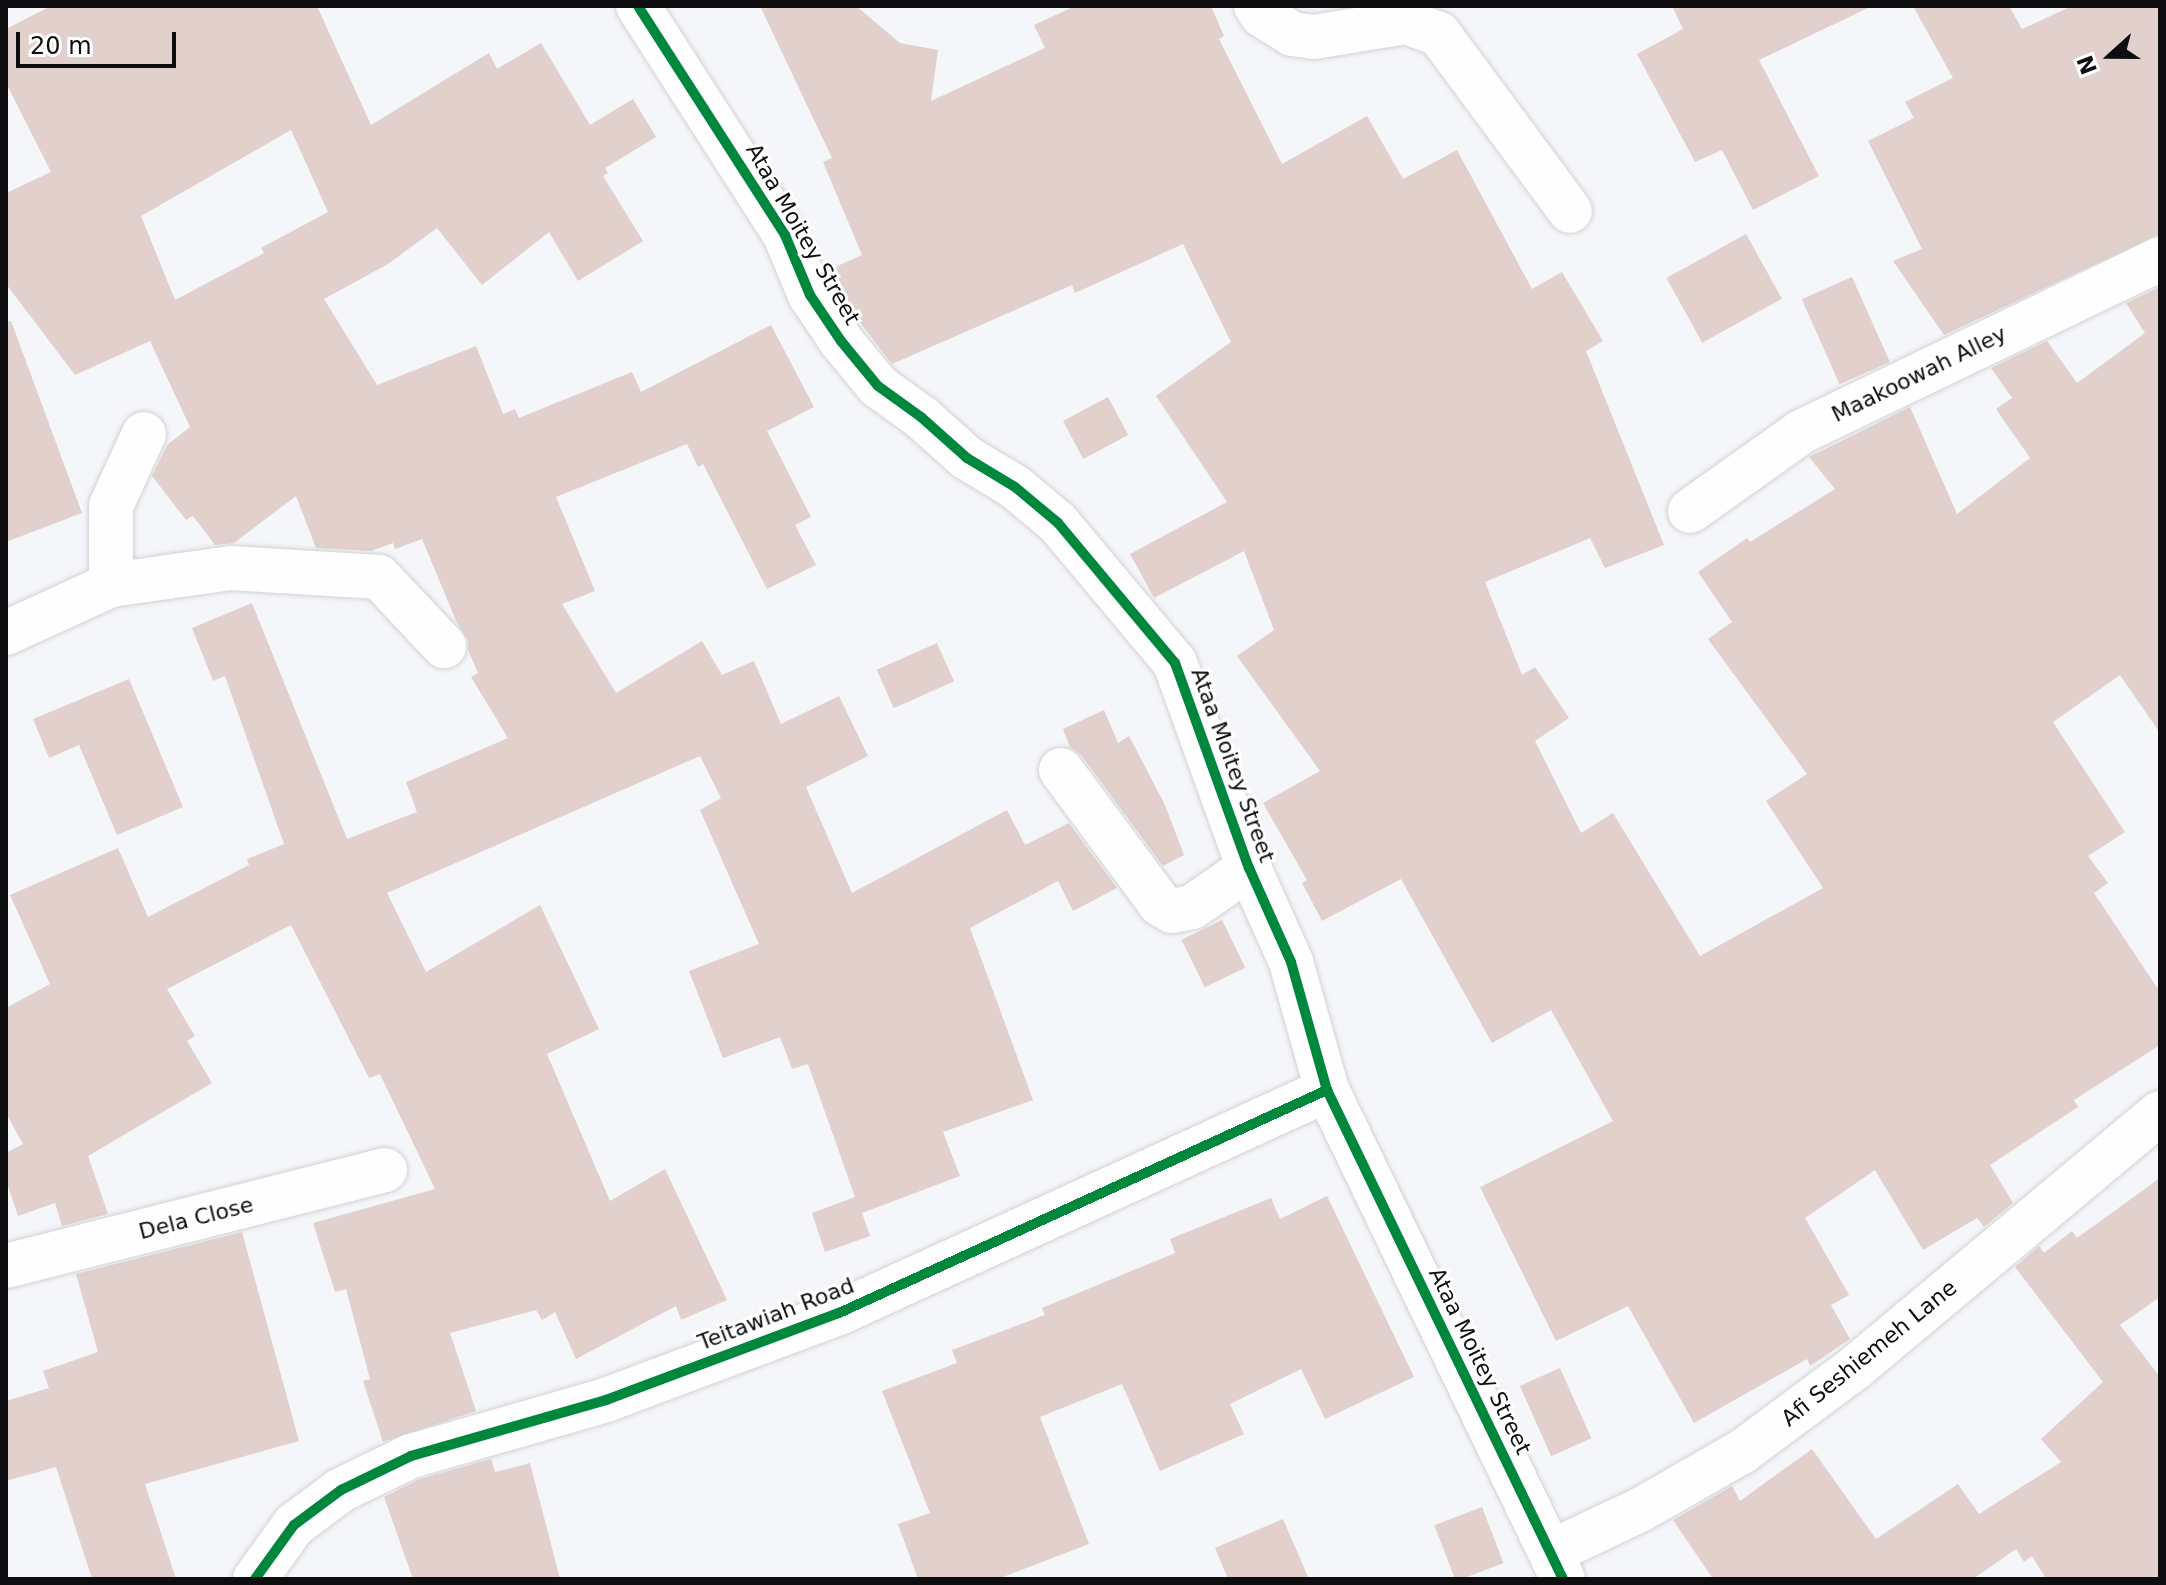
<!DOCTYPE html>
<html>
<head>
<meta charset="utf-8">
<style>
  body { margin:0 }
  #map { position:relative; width:2166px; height:1585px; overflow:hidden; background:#f5f6fa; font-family:"DejaVu Sans",sans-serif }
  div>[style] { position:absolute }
  .building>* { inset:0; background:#e1d0cb; transform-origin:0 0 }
  .roads { filter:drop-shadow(0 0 2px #d1d2d5) drop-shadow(0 0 2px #d1d2d5) }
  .minor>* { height:44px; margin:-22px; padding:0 22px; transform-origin:22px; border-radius:22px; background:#fefefe }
  .cycleway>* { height:10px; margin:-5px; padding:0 5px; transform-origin:5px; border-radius:5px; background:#00873e }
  span { translate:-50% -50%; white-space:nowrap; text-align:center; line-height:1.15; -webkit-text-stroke:6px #fff; paint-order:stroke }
  .street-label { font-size:22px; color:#0e0e10 }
  .frame { position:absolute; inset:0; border:8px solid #0e0e10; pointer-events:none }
  .north { position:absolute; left:2070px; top:16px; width:80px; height:80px; -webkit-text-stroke:6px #fff; paint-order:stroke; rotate:249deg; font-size:22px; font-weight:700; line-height:32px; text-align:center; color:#0e0e10 }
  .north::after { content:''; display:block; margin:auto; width:28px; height:36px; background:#0e0e10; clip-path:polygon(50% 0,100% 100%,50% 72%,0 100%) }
  .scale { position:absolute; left:16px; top:32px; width:160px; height:36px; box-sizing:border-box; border:4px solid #0e0e10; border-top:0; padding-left:10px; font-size:24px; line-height:28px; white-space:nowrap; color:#0e0e10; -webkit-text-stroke:6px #fff; paint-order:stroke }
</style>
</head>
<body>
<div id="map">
  <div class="building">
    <i style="clip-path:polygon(evenodd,51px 6px,317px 6px,371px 125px,489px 53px,497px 69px,541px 43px,590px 125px,633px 99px,656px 137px,605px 168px,608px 173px,603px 176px,643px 241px,578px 281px,549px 232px,482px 285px,437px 228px,388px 264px,324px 299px,377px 385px,476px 346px,503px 414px,515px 409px,519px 418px,632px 372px,641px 392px,771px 325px,814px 407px,767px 431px,811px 517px,795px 525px,816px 565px,767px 589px,703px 464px,698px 467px,687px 444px,556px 497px,595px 591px,562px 604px,616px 693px,702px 641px,722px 675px,754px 661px,781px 724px,839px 696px,868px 756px,806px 787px,852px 893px,1007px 810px,1025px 845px,1069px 823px,1117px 888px,1073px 911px,1058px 881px,970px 928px,1033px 1100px,943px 1132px,960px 1176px,862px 1213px,870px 1236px,825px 1252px,812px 1213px,855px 1197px,808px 1064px,792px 1069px,780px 1037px,723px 1058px,689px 971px,759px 944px,700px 810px,721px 798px,700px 756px,387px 893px,426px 972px,540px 905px,599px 1029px,547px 1054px,610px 1201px,665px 1169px,727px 1300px,681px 1320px,676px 1306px,576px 1359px,555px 1312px,542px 1320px,536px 1310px,450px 1333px,476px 1411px,383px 1442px,363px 1381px,370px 1379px,346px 1289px,335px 1292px,313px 1223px,435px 1189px,380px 1074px,369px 1078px,291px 925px,167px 989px,195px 1036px,187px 1041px,212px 1083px,88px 1156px,108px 1214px,62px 1226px,55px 1203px,18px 1216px,6px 1180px,6px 1153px,23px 1144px,6px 1113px,6px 1008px,50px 984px,10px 895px,118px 848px,148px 917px,249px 865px,247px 859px,284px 844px,225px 676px,213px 681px,192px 628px,252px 603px,347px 839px,417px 812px,406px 782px,508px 738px,471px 677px,478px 673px,468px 650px,468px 640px,457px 623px,422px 539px,395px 549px,393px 543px,371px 551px,316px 548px,296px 496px,234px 543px,215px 545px,193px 516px,186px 520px,152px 476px,167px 445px,190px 427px,150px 341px,75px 375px,6px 284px,6px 193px,51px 172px,6px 83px,6px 29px,51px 6px,291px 130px,328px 212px,261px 248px,264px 253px,175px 300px,141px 216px,291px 130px)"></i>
    <i style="clip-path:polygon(760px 6px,856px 6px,900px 43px,938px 50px,931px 101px,1045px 48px,1034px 25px,1075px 6px,1211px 6px,1224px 36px,1219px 39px,1282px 164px,1367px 116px,1403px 179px,1457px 150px,1532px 289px,1562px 272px,1603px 341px,1586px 351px,1664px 545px,1605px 568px,1590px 538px,1485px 582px,1522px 675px,1535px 667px,1569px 718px,1535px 741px,1581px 833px,1613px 813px,1700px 956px,1823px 888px,1766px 801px,1807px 774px,1708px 639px,1732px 622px,1698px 572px,1747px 538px,1750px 542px,1835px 489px,1809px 457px,1910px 407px,1957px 514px,2030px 458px,1996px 409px,2012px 398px,1991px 368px,2047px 341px,2077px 383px,2145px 333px,2126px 303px,2160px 287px,2160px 733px,2120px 675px,2053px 722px,2125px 832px,2088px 856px,2108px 883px,2094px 893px,2160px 992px,2160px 1045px,2074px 1100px,2078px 1107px,1990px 1165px,2013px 1203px,1984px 1227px,1977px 1218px,1923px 1250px,1875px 1170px,1805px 1218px,1849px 1295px,1831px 1305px,1850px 1339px,1810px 1366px,1807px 1359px,1694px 1423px,1628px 1306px,1556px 1341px,1480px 1187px,1613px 1121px,1551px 1010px,1492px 1043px,1401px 879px,1322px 921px,1302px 883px,1307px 880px,1263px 803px,1320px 771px,1237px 656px,1274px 630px,1244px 551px,1154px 598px,1130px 554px,1227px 502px,1156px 396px,1231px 342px,1183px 244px,1075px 293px,1072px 285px,892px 364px,855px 316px,833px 268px,862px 255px,823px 162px,832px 158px)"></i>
    <i style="clip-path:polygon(1672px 6px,1872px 6px,1759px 60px,1819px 176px,1753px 210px,1722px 150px,1695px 162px,1637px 54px,1683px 29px)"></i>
    <i style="clip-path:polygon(1913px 6px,2009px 6px,2022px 29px,2072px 6px,2160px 6px,2160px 234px,1944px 335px,1893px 261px,1922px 249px,1868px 141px,1914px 118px,1905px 102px,1953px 78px)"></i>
    <i style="left:1746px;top:234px;width:74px;height:91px;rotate:61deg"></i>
    <i style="left:1852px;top:277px;width:93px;height:55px;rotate:66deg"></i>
    <i style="clip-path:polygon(11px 321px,82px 513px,6px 542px,6px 322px)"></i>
    <i style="left:1108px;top:397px;width:43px;height:51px;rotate:62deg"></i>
    <i style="left:937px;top:643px;width:42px;height:66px;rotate:66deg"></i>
    <i style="clip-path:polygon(129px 679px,183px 807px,117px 835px,79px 745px,49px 758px,33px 719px)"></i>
    <i style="clip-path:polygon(1104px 710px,1118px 743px,1129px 736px,1165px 805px,1184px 855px,1163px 866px,1081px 755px,1070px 747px,1063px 729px)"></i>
    <i style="left:1222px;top:920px;width:53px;height:45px;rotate:64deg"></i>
    <i style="clip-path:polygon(2160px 1178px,2160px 1297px,2120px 1325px,2160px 1377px,2160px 1579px,2046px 1579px,2032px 1556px,2024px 1562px,2016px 1549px,1973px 1579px,1713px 1579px,1673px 1520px,1732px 1486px,1740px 1501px,1812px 1449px,1876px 1539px,1958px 1484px,1979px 1514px,2061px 1462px,2041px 1439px,2103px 1382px,2015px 1267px,2039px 1246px,2044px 1253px,2072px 1231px,2077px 1238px)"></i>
    <i style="clip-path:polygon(1327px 1196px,1414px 1377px,1325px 1419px,1301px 1369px,1230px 1404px,1244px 1434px,1160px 1471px,1122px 1384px,1040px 1417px,1089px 1544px,998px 1579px,918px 1579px,898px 1524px,930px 1513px,882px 1391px,957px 1363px,952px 1350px,1045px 1315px,1042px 1308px,1175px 1253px,1170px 1239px,1271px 1198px,1280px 1219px)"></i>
    <i style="clip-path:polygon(242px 1232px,299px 1441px,145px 1484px,176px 1579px,92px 1579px,56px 1467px,6px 1481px,6px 1401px,49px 1388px,43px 1371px,98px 1352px,76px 1274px)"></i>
    <i style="left:1560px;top:1368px;width:77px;height:44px;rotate:66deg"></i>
    <i style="clip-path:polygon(491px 1459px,495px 1472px,530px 1463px,560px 1579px,413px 1579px,384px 1497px,420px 1479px)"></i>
    <i style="left:1482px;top:1507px;width:60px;height:51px;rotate:69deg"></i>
    <i style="clip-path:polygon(1283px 1519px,1309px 1579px,1228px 1579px,1215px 1548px)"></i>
  </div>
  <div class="roads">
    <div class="minor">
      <i style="left:638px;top:6px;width:272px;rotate:57.3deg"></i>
      <i style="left:785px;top:235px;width:65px;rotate:67.4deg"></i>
      <i style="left:810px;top:295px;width:55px;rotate:56deg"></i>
      <i style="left:841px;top:341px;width:58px;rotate:50.6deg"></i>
      <i style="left:878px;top:386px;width:53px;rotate:35.8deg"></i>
      <i style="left:921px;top:417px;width:62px;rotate:41.7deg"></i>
      <i style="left:967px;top:458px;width:56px;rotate:31.1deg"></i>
      <i style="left:1015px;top:487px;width:56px;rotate:39.9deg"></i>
      <i style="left:1058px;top:523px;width:182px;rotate:50.1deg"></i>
      <i style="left:1175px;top:663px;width:218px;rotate:70.2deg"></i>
      <i style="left:1249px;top:868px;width:103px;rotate:65.9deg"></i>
      <i style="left:1291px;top:962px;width:133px;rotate:74.3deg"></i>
      <i style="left:1327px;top:1090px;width:543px;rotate:64.24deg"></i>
      <i style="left:1256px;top:6px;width:11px;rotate:56deg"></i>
      <i style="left:1262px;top:15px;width:36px;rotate:32deg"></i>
      <i style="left:1292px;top:34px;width:22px;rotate:8deg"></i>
      <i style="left:1314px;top:37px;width:93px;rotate:-9.3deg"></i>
      <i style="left:1406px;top:22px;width:35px;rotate:20deg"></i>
      <i style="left:1439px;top:34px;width:220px;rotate:53.5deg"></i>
      <i style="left:1690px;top:511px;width:136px;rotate:-35.4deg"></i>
      <i style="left:1801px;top:432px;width:399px;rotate:-25.7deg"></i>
      <i style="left:111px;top:585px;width:79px;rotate:-90deg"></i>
      <i style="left:111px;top:506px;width:79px;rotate:-65.4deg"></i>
      <i style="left:6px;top:633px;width:115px;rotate:-24.6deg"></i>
      <i style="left:111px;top:585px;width:121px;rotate:-8.1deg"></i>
      <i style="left:231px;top:568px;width:148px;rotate:3.5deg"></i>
      <i style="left:379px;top:577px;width:95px;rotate:46.7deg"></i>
      <i style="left:1061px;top:770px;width:167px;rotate:53.5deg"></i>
      <i style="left:1160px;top:904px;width:14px;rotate:30deg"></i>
      <i style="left:1172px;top:911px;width:20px;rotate:-11deg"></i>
      <i style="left:1192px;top:907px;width:69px;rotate:-34.4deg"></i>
      <i style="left:6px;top:1266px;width:391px;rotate:-14.2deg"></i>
      <i style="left:1551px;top:1552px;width:98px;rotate:-25.3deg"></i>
      <i style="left:1640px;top:1510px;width:119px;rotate:-29.8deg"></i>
      <i style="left:1743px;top:1451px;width:141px;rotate:-36.6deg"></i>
      <i style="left:1856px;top:1367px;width:396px;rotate:-39.9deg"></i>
      <i style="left:255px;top:1579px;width:67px;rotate:-54.2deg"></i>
      <i style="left:294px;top:1525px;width:59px;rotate:-36.7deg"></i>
      <i style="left:341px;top:1490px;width:78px;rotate:-25.9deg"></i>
      <i style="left:411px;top:1456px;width:203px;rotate:-16deg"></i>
      <i style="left:606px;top:1400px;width:249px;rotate:-20.5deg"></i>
      <i style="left:839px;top:1313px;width:537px;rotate:-24.56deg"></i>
    </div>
  </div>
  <div class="cycleway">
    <i style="left:638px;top:6px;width:272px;rotate:57.3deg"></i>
    <i style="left:785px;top:235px;width:65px;rotate:67.4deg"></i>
    <i style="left:810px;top:295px;width:55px;rotate:56deg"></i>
    <i style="left:841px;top:341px;width:58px;rotate:50.6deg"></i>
    <i style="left:878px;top:386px;width:53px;rotate:35.8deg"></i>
    <i style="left:921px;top:417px;width:62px;rotate:41.7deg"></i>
    <i style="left:967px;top:458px;width:56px;rotate:31.1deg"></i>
    <i style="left:1015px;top:487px;width:56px;rotate:39.9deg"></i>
    <i style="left:1058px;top:523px;width:182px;rotate:50.1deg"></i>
    <i style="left:1175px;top:663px;width:218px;rotate:70.2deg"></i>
    <i style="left:1249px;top:868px;width:103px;rotate:65.9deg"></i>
    <i style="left:1291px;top:962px;width:133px;rotate:74.3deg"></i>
    <i style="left:1327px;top:1090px;width:543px;rotate:64.24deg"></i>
    <i style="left:255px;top:1579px;width:67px;rotate:-54.2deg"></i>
    <i style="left:294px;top:1525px;width:59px;rotate:-36.7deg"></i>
    <i style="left:341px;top:1490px;width:78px;rotate:-25.9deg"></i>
    <i style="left:411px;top:1456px;width:203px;rotate:-16deg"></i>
    <i style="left:606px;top:1400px;width:249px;rotate:-20.5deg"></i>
    <i style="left:839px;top:1313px;width:537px;rotate:-24.56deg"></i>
  </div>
  <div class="street-label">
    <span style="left:803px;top:234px;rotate:60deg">Ataa Moitey Street</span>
    <span style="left:1919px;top:374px;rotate:-26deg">Maakoowah Alley</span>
    <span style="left:1233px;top:765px;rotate:70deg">Ataa Moitey Street</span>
    <span style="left:196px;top:1218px;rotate:-14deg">Dela Close</span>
    <span style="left:776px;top:1314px;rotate:-21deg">Teitawiah Road</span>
    <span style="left:1869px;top:1353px;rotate:-39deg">Afi Seshiemeh Lane</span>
    <span style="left:1480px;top:1361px;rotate:64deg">Ataa Moitey Street</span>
  </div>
  <div class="frame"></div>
  <div class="north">N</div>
  <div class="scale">20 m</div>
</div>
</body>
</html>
